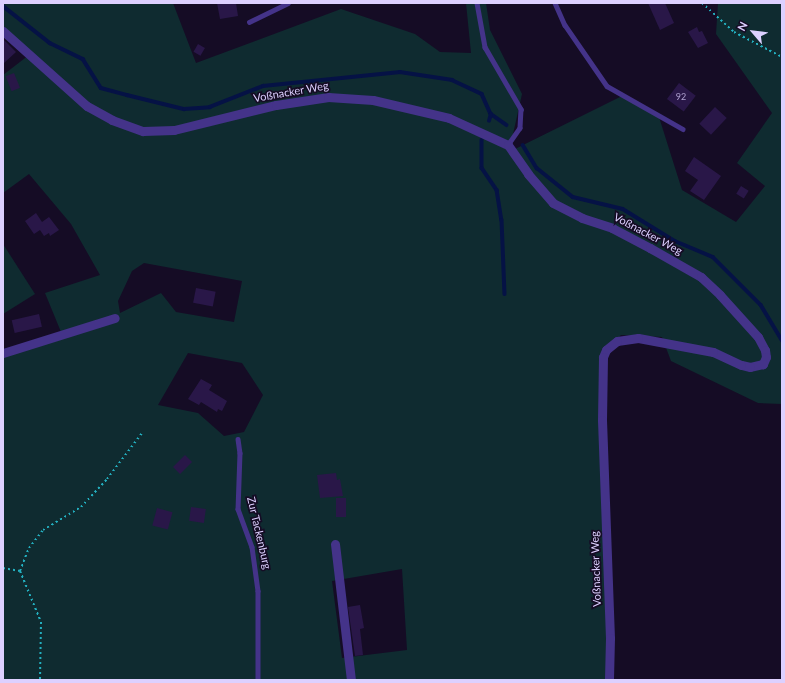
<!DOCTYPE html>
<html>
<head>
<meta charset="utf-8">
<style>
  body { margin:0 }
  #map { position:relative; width:785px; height:683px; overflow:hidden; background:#150c25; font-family:Lato,sans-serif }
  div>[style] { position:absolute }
  .green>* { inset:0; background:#0f2b30 }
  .stream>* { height:3.5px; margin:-1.75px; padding:0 1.75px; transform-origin:1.75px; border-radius:1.75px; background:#051245 }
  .building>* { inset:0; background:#291748; transform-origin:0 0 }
  .path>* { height:2px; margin-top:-1px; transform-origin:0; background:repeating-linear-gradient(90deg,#23b0c0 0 2px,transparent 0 5px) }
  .service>* { height:4.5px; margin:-2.25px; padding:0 2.25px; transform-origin:2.25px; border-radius:2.25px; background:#443389 }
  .minor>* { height:9px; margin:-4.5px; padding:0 4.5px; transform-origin:4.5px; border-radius:4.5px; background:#443389 }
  span { translate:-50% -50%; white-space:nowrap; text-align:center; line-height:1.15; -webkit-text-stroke:3.5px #150c25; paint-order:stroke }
  .number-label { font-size:9px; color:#b0a2d1 }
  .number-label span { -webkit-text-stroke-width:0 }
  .street-label { font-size:11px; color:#ddd0ff }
  .frame { position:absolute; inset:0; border:4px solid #ddd0ff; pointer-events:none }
  .north { position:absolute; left:733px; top:12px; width:40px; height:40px; -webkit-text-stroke:3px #150c25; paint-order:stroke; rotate:298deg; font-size:11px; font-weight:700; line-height:16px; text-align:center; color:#ddd0ff }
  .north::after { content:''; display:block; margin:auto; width:14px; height:18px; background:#ddd0ff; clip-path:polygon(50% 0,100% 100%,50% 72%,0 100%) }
</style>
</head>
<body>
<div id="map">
  <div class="green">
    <i style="clip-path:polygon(evenodd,3px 3px,173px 3px,196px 63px,341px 9px,415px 34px,440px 52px,471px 53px,466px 3px,486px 3px,490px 30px,522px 94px,509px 152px,622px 96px,659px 117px,682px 190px,736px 222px,765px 186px,737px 163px,772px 113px,716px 34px,718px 3px,782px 3px,782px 404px,758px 403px,671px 361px,662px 337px,621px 335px,600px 357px,608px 645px,606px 680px,3px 680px,3px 351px,61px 332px,45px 293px,100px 275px,71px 224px,29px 174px,3px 193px,3px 75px,29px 55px,3px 32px,3px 3px,144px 263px,242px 281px,234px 322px,176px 312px,161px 293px,120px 313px,118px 301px,132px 271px,144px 263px,3px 3px,188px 353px,242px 363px,263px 395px,244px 432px,224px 436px,198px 413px,158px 405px,188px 353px,3px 3px,402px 569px,407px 650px,342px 658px,332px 581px,402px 569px)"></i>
    <i style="clip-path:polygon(3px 244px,35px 294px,3px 314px)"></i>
  </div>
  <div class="stream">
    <i style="left:3px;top:6px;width:60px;rotate:38.2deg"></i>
    <i style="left:50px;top:43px;width:37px;rotate:26deg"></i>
    <i style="left:83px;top:59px;width:34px;rotate:58deg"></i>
    <i style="left:101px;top:88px;width:27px;rotate:15deg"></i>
    <i style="left:127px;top:95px;width:59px;rotate:13.8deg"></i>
    <i style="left:184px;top:109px;width:26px;rotate:-4deg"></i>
    <i style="left:210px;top:107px;width:57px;rotate:-21.6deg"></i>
    <i style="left:263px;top:86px;width:138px;rotate:-5.8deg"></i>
    <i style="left:400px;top:72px;width:53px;rotate:8.7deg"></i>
    <i style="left:452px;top:80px;width:33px;rotate:25deg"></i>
    <i style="left:482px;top:94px;width:22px;rotate:66deg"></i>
    <i style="left:491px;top:114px;width:19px;rotate:35deg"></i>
    <i style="left:489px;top:121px;width:7px;rotate:-74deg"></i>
    <i style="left:482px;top:140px;width:28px;rotate:90deg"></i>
    <i style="left:482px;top:168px;width:27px;rotate:56deg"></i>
    <i style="left:497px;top:190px;width:30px;rotate:81deg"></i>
    <i style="left:502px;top:220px;width:74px;rotate:87.7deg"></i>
    <i style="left:523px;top:145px;width:27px;rotate:59deg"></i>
    <i style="left:537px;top:168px;width:46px;rotate:38.9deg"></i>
    <i style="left:573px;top:197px;width:51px;rotate:13.5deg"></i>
    <i style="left:623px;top:209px;width:61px;rotate:31.6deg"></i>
    <i style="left:675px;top:241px;width:41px;rotate:22.8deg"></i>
    <i style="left:713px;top:257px;width:68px;rotate:45deg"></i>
    <i style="left:761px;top:305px;width:41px;rotate:59deg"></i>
  </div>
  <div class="building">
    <i style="clip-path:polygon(217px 3px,236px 3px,238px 16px,220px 19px)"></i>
    <i style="clip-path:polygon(648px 3px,665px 3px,674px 23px,660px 30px)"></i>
    <i style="clip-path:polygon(697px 27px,699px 32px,702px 31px,708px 43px,698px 48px,688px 32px)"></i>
    <i style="clip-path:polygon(3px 39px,16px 52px,3px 64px)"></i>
    <i style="left:198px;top:44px;width:8px;height:9px;rotate:30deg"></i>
    <i style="left:14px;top:73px;width:16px;height:9px;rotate:68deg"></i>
    <i style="left:679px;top:83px;width:21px;height:20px;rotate:37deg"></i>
    <i style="left:715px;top:107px;width:16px;height:23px;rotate:43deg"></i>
    <i style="clip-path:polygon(694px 157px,721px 176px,704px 200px,690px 191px,698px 180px,685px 171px)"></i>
    <i style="left:741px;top:186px;width:9px;height:9px;rotate:32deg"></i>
    <i style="clip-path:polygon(36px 213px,42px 222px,49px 217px,59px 230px,50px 236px,49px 233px,44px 236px,40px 230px,34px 234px,25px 221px)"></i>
    <i style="left:196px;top:288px;width:20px;height:15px;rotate:11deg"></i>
    <i style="left:39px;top:314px;width:13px;height:28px;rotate:77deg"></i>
    <i style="clip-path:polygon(201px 379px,212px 385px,209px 390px,227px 401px,222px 411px,218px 409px,217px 412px,201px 402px,199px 405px,188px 399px)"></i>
    <i style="left:185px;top:455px;width:10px;height:17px;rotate:45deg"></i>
    <i style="clip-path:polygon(336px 473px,337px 480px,340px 479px,343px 496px,320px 498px,317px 475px)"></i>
    <i style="left:336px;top:498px;width:10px;height:19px"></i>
    <i style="left:191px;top:507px;width:15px;height:14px;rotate:8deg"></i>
    <i style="left:157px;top:508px;width:16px;height:18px;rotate:15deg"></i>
    <i style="clip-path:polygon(360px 605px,364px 628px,360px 629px,363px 655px,355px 656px,348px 607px)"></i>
  </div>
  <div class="path">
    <i style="left:702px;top:3px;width:43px;rotate:42.2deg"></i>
    <i style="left:734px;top:32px;width:54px;rotate:27.5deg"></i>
    <i style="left:3px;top:568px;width:17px;rotate:10deg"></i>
    <i style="left:20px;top:571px;width:55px;rotate:67.6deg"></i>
    <i style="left:41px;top:622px;width:58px;rotate:91deg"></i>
    <i style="left:20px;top:571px;width:25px;rotate:-69deg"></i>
    <i style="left:29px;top:548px;width:23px;rotate:-52deg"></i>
    <i style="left:43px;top:530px;width:44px;rotate:-31.2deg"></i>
    <i style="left:81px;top:507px;width:38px;rotate:-47deg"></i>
    <i style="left:107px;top:479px;width:58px;rotate:-52.7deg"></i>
  </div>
  <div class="service">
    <i style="left:477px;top:3px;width:45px;rotate:79.7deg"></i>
    <i style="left:485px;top:47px;width:72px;rotate:59.9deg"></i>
    <i style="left:521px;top:109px;width:19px;rotate:93deg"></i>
    <i style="left:520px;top:128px;width:21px;rotate:125deg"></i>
    <i style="left:555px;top:3px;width:24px;rotate:66deg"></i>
    <i style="left:565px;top:25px;width:74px;rotate:55.5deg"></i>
    <i style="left:607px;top:86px;width:87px;rotate:29.5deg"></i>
    <i style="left:249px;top:22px;width:43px;rotate:-26deg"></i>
    <i style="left:238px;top:439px;width:14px;rotate:82deg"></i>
    <i style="left:240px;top:453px;width:56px;rotate:92deg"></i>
    <i style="left:238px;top:509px;width:40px;rotate:69.8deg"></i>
    <i style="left:252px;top:547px;width:44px;rotate:82.2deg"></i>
    <i style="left:258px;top:591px;width:89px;rotate:90deg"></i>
  </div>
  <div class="minor">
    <i style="left:3px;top:31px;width:113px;rotate:41.8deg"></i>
    <i style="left:87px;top:106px;width:29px;rotate:29deg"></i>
    <i style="left:112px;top:120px;width:33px;rotate:20deg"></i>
    <i style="left:143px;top:131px;width:31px;rotate:-2deg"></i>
    <i style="left:174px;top:130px;width:105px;rotate:-13.8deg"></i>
    <i style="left:276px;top:105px;width:53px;rotate:-8.7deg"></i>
    <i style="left:328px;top:97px;width:45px;rotate:3.8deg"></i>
    <i style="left:373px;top:100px;width:78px;rotate:13.3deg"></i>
    <i style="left:449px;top:118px;width:65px;rotate:24.6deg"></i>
    <i style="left:508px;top:145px;width:35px;rotate:55deg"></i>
    <i style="left:528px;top:174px;width:38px;rotate:49deg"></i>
    <i style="left:553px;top:203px;width:33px;rotate:27deg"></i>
    <i style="left:582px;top:218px;width:32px;rotate:18deg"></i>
    <i style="left:612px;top:228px;width:43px;rotate:27.8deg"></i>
    <i style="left:650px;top:248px;width:59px;rotate:29.6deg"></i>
    <i style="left:701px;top:277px;width:26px;rotate:43deg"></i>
    <i style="left:720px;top:295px;width:57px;rotate:47.9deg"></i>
    <i style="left:758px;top:337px;width:15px;rotate:62deg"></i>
    <i style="left:765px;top:350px;width:7px;rotate:82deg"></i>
    <i style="left:766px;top:357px;width:8px;rotate:113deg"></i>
    <i style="left:763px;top:364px;width:13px;rotate:167deg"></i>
    <i style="left:750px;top:367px;width:9px;rotate:-167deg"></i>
    <i style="left:741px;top:365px;width:31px;rotate:-155deg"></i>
    <i style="left:713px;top:352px;width:76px;rotate:-169.4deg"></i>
    <i style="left:638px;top:338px;width:21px;rotate:172deg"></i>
    <i style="left:617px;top:341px;width:14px;rotate:141deg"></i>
    <i style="left:606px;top:350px;width:8px;rotate:113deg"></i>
    <i style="left:603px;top:357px;width:63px;rotate:90.9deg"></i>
    <i style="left:602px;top:420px;width:218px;rotate:87.9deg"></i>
    <i style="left:610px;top:638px;width:42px;rotate:91.4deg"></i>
    <i style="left:3px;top:353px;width:117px;rotate:-17.4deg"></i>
    <i style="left:335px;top:544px;width:137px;rotate:83.3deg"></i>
  </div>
  <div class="number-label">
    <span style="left:681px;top:97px">92</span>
  </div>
  <div class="street-label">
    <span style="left:291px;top:92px;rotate:-10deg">Voßnacker Weg</span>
    <span style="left:648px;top:234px;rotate:28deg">Voßnacker Weg</span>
    <span style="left:259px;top:533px;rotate:77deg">Zur Tackenburg</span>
    <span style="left:596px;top:569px;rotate:-92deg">Voßnacker Weg</span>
  </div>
  <div class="frame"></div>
  <div class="north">N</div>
</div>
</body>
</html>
